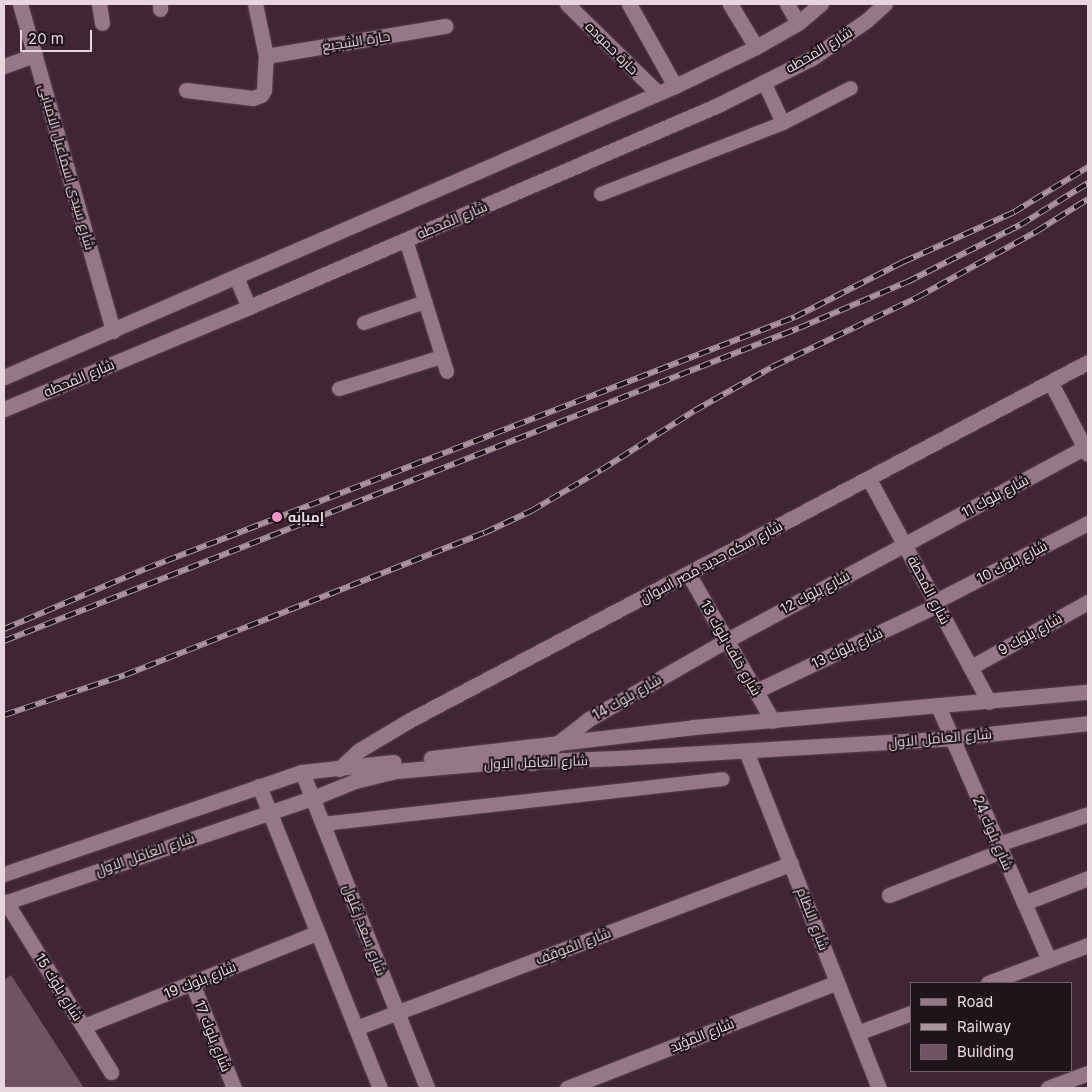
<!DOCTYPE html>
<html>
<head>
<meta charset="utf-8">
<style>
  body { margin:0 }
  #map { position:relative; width:1092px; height:1092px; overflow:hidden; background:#402634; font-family:Inter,Cairo,sans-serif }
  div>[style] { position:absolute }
  .shadow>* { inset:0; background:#0007 }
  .building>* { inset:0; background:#705362 }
  .roads { filter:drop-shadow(0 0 1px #58434e) drop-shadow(0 0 1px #58434e) }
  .service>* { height:14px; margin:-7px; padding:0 7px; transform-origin:7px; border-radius:7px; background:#967786 }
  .minor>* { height:15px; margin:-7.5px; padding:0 7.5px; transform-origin:7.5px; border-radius:7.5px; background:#967786 }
  .tertiary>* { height:15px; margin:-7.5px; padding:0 7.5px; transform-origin:7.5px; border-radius:7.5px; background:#967786 }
  .secondary>* { height:15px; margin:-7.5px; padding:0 7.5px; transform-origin:7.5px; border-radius:7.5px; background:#967786 }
  .rail>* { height:5.5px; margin-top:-2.75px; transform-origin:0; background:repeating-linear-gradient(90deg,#1f141a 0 11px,#aa959f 0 22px); box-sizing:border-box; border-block:1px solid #aa959f }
  .dots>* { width:14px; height:14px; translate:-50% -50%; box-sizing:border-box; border:2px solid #1f141a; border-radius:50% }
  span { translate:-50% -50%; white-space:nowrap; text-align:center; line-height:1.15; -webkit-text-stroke:4px #1f141a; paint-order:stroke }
  .street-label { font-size:14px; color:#e7d6de }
  .poi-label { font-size:14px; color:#e7d6de; font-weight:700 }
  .left { translate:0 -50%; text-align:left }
  .frame { position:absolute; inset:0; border:5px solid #e7d6de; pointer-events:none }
  .legend { position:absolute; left:910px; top:982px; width:162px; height:90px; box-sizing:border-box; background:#1f141a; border:1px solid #6f6268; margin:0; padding:6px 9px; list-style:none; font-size:15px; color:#e7d6de }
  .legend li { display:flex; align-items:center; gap:10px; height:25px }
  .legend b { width:25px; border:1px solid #6f6268 }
  .scale { position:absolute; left:20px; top:30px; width:72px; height:22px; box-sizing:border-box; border:2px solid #e7d6de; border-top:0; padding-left:6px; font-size:15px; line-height:18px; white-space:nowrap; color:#e7d6de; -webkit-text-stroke:4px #1f141a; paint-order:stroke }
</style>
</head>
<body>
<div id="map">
  <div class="shadow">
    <i style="clip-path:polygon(11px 977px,82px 1088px,4px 1088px,4px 981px)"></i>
  </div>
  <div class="building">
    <i style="clip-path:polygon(11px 975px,84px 1088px,4px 1088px,4px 980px)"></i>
  </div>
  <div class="roads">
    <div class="service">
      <i style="left:764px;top:82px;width:45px;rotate:65.1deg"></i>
      <i style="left:601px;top:194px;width:195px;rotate:-21.3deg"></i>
      <i style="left:783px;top:123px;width:76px;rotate:-27.2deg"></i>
      <i style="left:406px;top:240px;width:138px;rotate:72.7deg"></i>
      <i style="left:364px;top:323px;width:65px;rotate:-19deg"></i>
      <i style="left:339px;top:389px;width:108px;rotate:-17.3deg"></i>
      <i style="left:323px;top:824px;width:402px;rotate:-6.4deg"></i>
    </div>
    <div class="minor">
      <i style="left:20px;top:4px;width:340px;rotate:74.1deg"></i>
      <i style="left:99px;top:4px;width:19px;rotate:81deg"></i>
      <i style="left:160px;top:4px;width:5px;rotate:90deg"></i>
      <i style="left:567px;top:4px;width:127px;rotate:44.4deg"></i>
      <i style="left:629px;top:4px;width:94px;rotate:60.7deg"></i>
      <i style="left:730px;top:4px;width:50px;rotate:58.8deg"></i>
      <i style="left:787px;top:4px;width:22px;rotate:60deg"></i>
      <i style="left:266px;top:56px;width:182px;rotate:-9.5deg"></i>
      <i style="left:4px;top:66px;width:33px;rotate:-20deg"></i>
      <i style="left:186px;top:90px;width:67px;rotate:6.8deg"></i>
      <i style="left:253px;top:98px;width:9px;rotate:-21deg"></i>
      <i style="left:261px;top:95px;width:6px;rotate:-59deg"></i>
      <i style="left:264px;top:90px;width:34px;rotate:-87deg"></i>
      <i style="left:266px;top:56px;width:53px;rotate:-101.9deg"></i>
      <i style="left:1051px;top:383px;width:80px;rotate:62.5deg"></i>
      <i style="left:869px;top:479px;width:253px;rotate:61.7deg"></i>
      <i style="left:689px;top:575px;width:168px;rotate:60.1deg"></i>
      <i style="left:936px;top:601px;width:171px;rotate:-27.2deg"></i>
      <i style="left:971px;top:667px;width:134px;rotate:-29.1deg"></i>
      <i style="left:756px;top:691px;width:200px;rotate:-25.4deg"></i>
      <i style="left:938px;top:706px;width:277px;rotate:66.4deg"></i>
      <i style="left:746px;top:751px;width:362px;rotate:68.5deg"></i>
      <i style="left:532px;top:763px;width:72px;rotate:-37.7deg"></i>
      <i style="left:589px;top:719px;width:159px;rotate:-29.8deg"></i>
      <i style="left:727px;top:640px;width:410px;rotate:-28.3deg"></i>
      <i style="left:339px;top:769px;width:26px;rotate:-43deg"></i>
      <i style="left:358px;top:751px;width:61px;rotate:-30.8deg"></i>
      <i style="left:410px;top:720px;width:767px;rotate:-27.84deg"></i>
      <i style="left:998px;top:844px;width:95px;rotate:-18.4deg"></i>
      <i style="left:889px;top:895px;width:120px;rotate:-21.4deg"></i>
      <i style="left:6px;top:902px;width:200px;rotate:58.3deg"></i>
      <i style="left:1024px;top:903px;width:69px;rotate:-21.3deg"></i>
      <i style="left:192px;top:983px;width:113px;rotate:68.2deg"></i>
      <i style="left:988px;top:983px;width:107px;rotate:-20.8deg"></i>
      <i style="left:84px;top:1026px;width:251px;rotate:-21.8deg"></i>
      <i style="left:356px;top:1028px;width:465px;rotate:-20.7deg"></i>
      <i style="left:857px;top:1033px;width:58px;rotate:-20.3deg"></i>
      <i style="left:567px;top:1088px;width:290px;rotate:-21.4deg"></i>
      <i style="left:1048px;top:1088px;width:43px;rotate:-20.6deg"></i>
    </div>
    <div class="tertiary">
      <i style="left:236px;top:277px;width:33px;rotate:67deg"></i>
      <i style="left:4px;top:377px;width:731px;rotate:-23.45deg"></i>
      <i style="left:675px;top:86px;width:90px;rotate:-25.7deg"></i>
      <i style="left:756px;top:47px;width:48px;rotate:-29.7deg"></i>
      <i style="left:798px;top:23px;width:30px;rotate:-40deg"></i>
      <i style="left:4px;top:409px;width:265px;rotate:-22.6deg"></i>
      <i style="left:249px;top:307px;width:511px;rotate:-23.3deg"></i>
      <i style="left:718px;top:105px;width:105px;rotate:-26.6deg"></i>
      <i style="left:812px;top:58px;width:67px;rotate:-34.6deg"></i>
      <i style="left:867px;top:20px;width:24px;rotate:-42deg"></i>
      <i style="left:302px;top:772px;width:340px;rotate:68.4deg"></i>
      <i style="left:259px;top:786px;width:325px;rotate:68.2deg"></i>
    </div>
    <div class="secondary">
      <i style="left:431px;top:758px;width:264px;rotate:-6.7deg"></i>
      <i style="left:693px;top:727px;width:397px;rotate:-5.1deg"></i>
      <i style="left:4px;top:874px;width:315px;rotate:-18.9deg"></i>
      <i style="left:302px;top:772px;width:92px;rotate:-6.3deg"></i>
      <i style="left:4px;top:903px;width:326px;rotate:-18.8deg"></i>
      <i style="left:313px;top:798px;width:45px;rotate:-22deg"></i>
      <i style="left:355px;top:781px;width:42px;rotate:-13.7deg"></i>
      <i style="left:396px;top:771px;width:91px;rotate:-5deg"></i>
      <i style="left:487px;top:763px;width:131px;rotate:-2.2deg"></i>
      <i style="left:618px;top:758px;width:334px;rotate:-3.4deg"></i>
      <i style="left:951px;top:738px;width:138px;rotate:-6.2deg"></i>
    </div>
  </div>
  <div class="rail">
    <i style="left:4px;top:629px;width:153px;rotate:-23.1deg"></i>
    <i style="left:145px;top:569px;width:697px;rotate:-21.19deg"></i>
    <i style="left:795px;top:317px;width:121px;rotate:-27deg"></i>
    <i style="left:903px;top:262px;width:122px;rotate:-24.2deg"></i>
    <i style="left:1014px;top:212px;width:87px;rotate:-31.3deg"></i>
    <i style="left:4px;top:641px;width:854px;rotate:-21.49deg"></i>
    <i style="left:799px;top:328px;width:117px;rotate:-23.1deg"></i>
    <i style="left:907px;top:282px;width:127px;rotate:-26.8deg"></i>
    <i style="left:1020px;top:225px;width:80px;rotate:-31.7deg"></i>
    <i style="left:4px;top:715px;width:127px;rotate:-18.3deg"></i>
    <i style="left:125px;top:675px;width:386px;rotate:-21.6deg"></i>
    <i style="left:484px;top:533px;width:52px;rotate:-25.1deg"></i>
    <i style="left:531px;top:511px;width:81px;rotate:-30.4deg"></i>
    <i style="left:601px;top:470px;width:110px;rotate:-32.4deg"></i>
    <i style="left:694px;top:411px;width:92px;rotate:-29.4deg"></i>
    <i style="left:774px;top:366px;width:160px;rotate:-25.6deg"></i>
    <i style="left:918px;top:297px;width:136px;rotate:-29deg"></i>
    <i style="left:1037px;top:231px;width:60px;rotate:-32.1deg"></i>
  </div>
  <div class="dots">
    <i style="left:277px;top:517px;background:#f98fc8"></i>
  </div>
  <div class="street-label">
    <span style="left:356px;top:41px;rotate:-9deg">حارة الشجيع</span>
    <span style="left:612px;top:48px;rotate:45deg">حارة حموده</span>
    <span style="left:819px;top:50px;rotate:-31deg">شارع المحطه</span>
    <span style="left:67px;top:167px;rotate:74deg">شارع سيدى اسماعيل الامبابى</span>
    <span style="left:452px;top:220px;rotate:-23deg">شارع المحطه</span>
    <span style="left:79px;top:378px;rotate:-23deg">شارع المحطه</span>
    <span style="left:995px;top:496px;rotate:-28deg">شارع بلوك 11</span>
    <span style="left:711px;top:562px;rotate:-28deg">شارع سكه حديد مصر اسوان</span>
    <span style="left:1012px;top:562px;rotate:-27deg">شارع بلوك 10</span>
    <span style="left:929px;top:590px;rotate:62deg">شارع المحطة</span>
    <span style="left:815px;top:592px;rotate:-28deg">شارع بلوك 12</span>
    <span style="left:1030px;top:634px;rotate:-29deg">شارع بلوك 9</span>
    <span style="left:731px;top:648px;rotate:60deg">شارع خلف بلوك 13</span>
    <span style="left:847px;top:648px;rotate:-25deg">شارع بلوك 13</span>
    <span style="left:627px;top:697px;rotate:-30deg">شارع بلوك 14</span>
    <span style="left:940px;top:738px;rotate:-5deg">شارع العامل الاول</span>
    <span style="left:536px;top:762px;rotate:-2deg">شارع العامل الاول</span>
    <span style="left:993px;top:833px;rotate:66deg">شارع بلوك 24</span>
    <span style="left:145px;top:854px;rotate:-19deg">شارع العامل الاول</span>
    <span style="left:813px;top:919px;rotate:69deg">شارع النظام</span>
    <span style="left:365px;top:930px;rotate:69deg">شارع سعد زغلول</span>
    <span style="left:573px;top:946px;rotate:-21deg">شارع الموقف</span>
    <span style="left:200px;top:980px;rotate:-22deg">شارع بلوك 19</span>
    <span style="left:59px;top:987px;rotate:58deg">شارع بلوك 15</span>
    <span style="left:702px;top:1035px;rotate:-22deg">شارع المؤيد</span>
    <span style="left:213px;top:1036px;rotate:68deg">شارع بلوك 17</span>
  </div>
  <div class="poi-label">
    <span class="left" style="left:288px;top:517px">إمبابه</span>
  </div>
  <div class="frame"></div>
  <ul class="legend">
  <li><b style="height:6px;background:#967786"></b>Road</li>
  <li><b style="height:6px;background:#aa959f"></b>Railway</li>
  <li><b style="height:14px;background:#705362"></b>Building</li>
  </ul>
  <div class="scale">20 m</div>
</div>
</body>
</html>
